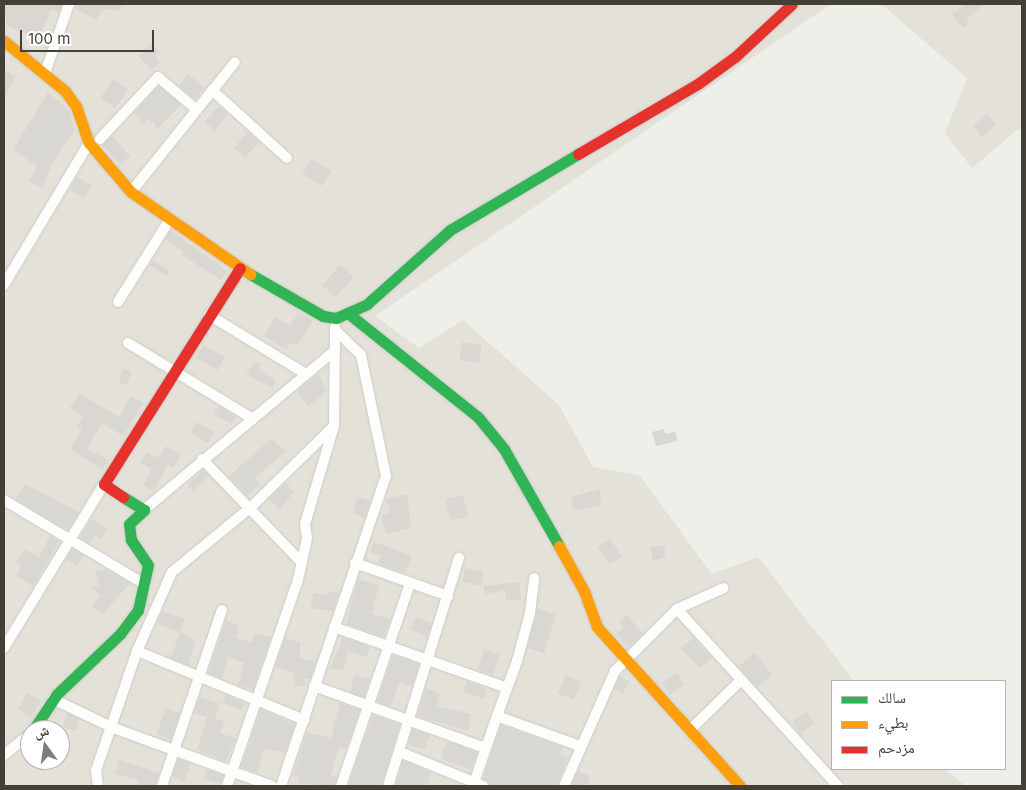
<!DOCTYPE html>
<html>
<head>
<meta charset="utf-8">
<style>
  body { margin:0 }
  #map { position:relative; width:1026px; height:790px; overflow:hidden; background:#efefea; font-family:Inter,"Noto Naskh Arabic",sans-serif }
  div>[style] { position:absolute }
  .residential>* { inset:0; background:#e3e1d8 }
  .building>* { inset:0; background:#d9d7d2; transform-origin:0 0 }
  .roads { filter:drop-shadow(0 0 1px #cccbc6) drop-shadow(0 0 1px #cccbc6) }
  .street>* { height:10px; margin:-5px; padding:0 5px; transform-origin:5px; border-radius:5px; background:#fdfdfc }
  .fast>* { height:11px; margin:-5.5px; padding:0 5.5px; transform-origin:5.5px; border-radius:5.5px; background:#30b455 }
  .slow>* { height:11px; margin:-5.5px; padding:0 5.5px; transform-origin:5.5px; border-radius:5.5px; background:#ff9f0a }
  .jam>* { height:11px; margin:-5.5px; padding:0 5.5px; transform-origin:5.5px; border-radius:5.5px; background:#e5322d }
  span { translate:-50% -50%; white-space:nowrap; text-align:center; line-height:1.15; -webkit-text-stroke:5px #fff; paint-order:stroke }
  .frame { position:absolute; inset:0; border:5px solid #444037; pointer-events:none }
  .legend { position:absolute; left:831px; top:680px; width:175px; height:90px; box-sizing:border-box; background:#fff; border:1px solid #b4b3af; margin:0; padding:6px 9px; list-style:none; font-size:15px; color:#444037 }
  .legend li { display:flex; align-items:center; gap:10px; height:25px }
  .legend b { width:25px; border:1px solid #b4b3af }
  .north { position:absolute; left:20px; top:720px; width:50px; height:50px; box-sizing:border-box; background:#fff; border:1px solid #b4b3af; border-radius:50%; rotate:346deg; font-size:14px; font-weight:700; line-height:20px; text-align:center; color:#444037 }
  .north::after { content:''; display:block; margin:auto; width:18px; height:22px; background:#807d76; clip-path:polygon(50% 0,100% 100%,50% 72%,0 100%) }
  .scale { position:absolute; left:20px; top:30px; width:134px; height:22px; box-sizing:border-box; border:2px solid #444037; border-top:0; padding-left:6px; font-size:15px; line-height:18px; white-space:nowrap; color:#444037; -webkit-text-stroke:4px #fff; paint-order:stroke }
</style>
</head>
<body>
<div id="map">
  <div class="residential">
    <i style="clip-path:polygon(evenodd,4px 4px,831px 4px,375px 316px,419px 348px,463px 320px,559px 405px,593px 467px,639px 475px,712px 574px,758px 557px,854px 681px,832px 681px,832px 769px,944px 769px,966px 786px,4px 786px,4px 4px,30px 730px,60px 730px,60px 760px,30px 760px,30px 730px)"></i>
    <i style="clip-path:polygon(881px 4px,1022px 4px,1022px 126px,972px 168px,945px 133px,967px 78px)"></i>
  </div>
  <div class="building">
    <i style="clip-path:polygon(4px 4px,62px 4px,59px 13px,51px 9px,39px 39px,7px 26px)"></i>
    <i style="clip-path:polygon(76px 4px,122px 4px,120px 11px,103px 9px,96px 20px,75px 8px)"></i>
    <i style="clip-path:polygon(965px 4px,985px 4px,966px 19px,969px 23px,963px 28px,952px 14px)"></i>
    <i style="clip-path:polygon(151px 44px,159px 52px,155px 56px,160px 62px,151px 70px,138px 56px)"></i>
    <i style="clip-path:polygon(4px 70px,16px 76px,4px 99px)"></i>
    <i style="left:188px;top:74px;width:21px;height:15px;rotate:39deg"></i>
    <i style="left:113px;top:79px;width:18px;height:23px;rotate:34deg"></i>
    <i style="clip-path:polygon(159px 86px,181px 105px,158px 128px,149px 118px,144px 123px,134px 113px)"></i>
    <i style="clip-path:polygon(48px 92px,68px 110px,75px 130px,54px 160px,42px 188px,29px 181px,37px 166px,13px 150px)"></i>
    <i style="left:219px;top:106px;width:13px;height:21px;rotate:42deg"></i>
    <i style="left:987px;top:114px;width:14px;height:18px;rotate:51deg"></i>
    <i style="left:248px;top:132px;width:15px;height:21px;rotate:42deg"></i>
    <i style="left:112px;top:136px;width:27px;height:13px;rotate:48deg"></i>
    <i style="left:311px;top:159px;width:23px;height:18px;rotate:29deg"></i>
    <i style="left:77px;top:177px;width:17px;height:14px;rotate:31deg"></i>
    <i style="clip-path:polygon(171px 231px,227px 271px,221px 280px,182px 255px,184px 252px,165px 239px)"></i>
    <i style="left:153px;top:260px;width:20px;height:6px;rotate:33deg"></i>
    <i style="left:340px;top:265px;width:18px;height:27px;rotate:41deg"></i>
    <i style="clip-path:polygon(298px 313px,313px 321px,297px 346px,291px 342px,286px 350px,264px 336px,276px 317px,290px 326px)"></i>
    <i style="left:462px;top:342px;width:20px;height:18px;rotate:9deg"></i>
    <i style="left:203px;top:345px;width:25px;height:15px;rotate:29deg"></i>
    <i style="clip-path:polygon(256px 361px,261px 365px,258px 369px,276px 381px,272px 388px,246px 374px)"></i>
    <i style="left:123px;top:369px;width:9px;height:14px;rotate:18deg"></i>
    <i style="clip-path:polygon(319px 374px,327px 391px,308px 406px,297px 391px)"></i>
    <i style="clip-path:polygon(80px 394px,119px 417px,131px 396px,144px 403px,123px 436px,102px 423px,91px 441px,87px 449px,108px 460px,102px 470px,70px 449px,82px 429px,77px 426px,83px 416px,70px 407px)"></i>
    <i style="clip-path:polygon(219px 406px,236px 417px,232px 424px,214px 415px)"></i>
    <i style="left:196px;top:422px;width:21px;height:12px;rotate:31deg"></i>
    <i style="clip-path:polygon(664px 429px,665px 434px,675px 432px,678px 441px,656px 446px,652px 432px)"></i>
    <i style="clip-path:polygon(271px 439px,286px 451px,255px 478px,260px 485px,247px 496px,229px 476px)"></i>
    <i style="clip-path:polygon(166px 446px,181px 455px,173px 468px,167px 465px,154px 491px,143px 485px,151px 469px,140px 463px,147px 452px,158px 458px)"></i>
    <i style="left:203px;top:470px;width:8px;height:22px;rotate:45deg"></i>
    <i style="clip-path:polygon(286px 483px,294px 492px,279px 510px,269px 499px)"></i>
    <i style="clip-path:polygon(25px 484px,79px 512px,68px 530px,15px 499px)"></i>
    <i style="clip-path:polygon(600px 489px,601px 506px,573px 510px,571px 497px)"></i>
    <i style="clip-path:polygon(407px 494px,411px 528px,386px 534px,381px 515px,390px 513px,386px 499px)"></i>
    <i style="left:463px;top:495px;width:22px;height:18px;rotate:77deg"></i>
    <i style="clip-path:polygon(357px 497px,370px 501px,364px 519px,353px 513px)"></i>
    <i style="clip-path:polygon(91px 519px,107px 529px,101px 539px,95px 535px,90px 543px,80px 537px)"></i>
    <i style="clip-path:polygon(50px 536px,59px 541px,34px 586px,16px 576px,21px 566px,16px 563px,24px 549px,39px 557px)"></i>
    <i style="left:610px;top:539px;width:21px;height:15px;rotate:55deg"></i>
    <i style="clip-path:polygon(374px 542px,412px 556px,404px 573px,378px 563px,381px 556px,370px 552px)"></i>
    <i style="clip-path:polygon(664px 545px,666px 557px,653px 561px,650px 548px)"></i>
    <i style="left:72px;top:549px;width:13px;height:12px;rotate:29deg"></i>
    <i style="left:465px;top:568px;width:19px;height:14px;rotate:12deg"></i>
    <i style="clip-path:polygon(105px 569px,130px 583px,102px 615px,92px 606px,101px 596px,91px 587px,99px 586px,95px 571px)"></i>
    <i style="clip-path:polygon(358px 579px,379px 585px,372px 614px,390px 619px,384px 637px,346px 624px)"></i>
    <i style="clip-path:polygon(519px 582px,521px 599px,506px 601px,505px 590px,485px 594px,483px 586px)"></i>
    <i style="clip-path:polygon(329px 591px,339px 593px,333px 611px,311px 608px,313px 593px,328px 595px)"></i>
    <i style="clip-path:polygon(537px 608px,556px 614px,544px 653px,528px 648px)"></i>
    <i style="left:162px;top:611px;width:24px;height:14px;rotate:19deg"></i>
    <i style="clip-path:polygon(627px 615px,643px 634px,628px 647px,616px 634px,624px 627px,619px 622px)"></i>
    <i style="left:416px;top:617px;width:17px;height:14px;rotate:21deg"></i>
    <i style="clip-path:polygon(226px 620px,239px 625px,236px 638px,252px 642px,254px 633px,271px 637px,253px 689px,238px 685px,244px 663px,228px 658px,222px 678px,208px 673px)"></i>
    <i style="clip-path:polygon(180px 632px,196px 641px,188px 665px,171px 658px)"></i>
    <i style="clip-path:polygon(343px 637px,370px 647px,367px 657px,348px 651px,343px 671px,330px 668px)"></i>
    <i style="clip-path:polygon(285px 638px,300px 642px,300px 658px,316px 662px,310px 679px,304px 678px,306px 685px,296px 687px,293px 672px,275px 667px)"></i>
    <i style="clip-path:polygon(694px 638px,712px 658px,700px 668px,680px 648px)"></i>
    <i style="left:484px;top:650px;width:16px;height:21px;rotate:18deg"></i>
    <i style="left:755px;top:653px;width:28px;height:21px;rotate:52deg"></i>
    <i style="clip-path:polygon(393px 655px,419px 664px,412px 686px,399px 682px,391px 707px,377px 702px)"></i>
    <i style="left:677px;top:673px;width:14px;height:18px;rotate:56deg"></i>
    <i style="clip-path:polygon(354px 675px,370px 679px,364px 697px,350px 692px)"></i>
    <i style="left:566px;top:675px;width:17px;height:20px;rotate:24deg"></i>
    <i style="clip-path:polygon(620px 676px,630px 682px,622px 694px,614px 689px)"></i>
    <i style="clip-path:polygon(467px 681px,487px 690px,484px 699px,463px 692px)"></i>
    <i style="clip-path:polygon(426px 688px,440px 694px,437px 706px,471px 714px,468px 731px,418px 716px)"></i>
    <i style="left:28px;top:693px;width:15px;height:19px;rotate:32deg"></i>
    <i style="clip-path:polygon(226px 695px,244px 703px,242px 710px,223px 703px)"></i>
    <i style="clip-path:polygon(200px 697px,219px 703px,215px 719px,224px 721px,220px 733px,236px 738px,225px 762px,197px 749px,207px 717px,194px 713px)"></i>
    <i style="clip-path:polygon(340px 703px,360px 710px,346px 749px,339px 747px,331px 776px,337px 778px,334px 786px,297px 784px,299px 777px,293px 776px,307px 732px,331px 738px)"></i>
    <i style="left:166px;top:708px;width:15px;height:28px;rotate:20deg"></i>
    <i style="clip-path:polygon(261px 710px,295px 724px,285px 753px,264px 748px,258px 773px,241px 767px)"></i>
    <i style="left:806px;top:712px;width:14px;height:17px;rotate:54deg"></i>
    <i style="clip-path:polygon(67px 713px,79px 719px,76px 731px,63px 727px)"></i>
    <i style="clip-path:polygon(373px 715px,400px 724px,381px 786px,348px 786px)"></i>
    <i style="clip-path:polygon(501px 725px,563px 747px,560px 754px,568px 757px,557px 786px,490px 786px,483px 778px)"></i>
    <i style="left:413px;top:729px;width:18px;height:16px;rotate:19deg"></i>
    <i style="left:447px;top:741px;width:32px;height:19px;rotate:20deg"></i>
    <i style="left:178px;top:759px;width:13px;height:19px;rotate:18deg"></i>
    <i style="clip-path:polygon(119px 760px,159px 773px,155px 786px,137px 786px,139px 780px,115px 774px)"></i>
    <i style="clip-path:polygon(403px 761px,431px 772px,427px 786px,395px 786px)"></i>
    <i style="left:207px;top:770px;width:17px;height:9px;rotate:17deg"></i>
    <i style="clip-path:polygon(578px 771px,590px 776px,587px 786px,571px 786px)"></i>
  </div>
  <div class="roads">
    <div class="street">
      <i style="left:45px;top:73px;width:73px;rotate:-70.8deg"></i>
      <i style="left:212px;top:90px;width:101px;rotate:42.2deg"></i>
      <i style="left:100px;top:139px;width:85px;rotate:-46.9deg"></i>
      <i style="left:158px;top:77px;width:50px;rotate:40.1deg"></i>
      <i style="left:131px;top:192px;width:166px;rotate:-51.3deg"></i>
      <i style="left:4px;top:285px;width:165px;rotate:-59.1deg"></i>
      <i style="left:118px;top:302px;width:98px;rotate:-57.9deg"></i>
      <i style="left:209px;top:315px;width:114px;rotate:31.3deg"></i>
      <i style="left:128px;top:343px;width:146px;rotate:31.3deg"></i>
      <i style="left:202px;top:459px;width:144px;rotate:46.1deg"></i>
      <i style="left:4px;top:500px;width:165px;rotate:30.9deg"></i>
      <i style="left:144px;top:510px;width:248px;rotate:-39.9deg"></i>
      <i style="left:355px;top:563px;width:99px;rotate:19.5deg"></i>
      <i style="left:677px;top:609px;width:239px;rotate:47.7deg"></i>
      <i style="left:334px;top:627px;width:183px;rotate:19.4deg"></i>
      <i style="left:4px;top:648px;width:192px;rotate:-58.6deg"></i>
      <i style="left:137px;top:651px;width:181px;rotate:22.4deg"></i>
      <i style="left:314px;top:686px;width:182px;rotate:19.9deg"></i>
      <i style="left:53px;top:699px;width:64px;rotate:25.8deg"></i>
      <i style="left:111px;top:727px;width:46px;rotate:109.2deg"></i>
      <i style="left:96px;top:770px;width:16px;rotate:83deg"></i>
      <i style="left:497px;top:716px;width:59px;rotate:-70deg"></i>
      <i style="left:517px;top:661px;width:50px;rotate:-74.8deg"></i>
      <i style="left:530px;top:613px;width:35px;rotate:-83deg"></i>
      <i style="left:690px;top:730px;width:71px;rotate:-44.4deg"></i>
      <i style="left:400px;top:752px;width:90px;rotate:22.3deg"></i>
      <i style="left:4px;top:755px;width:33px;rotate:-39deg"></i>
      <i style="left:162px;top:786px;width:186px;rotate:-71.2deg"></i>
      <i style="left:227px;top:786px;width:218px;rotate:-71deg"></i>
      <i style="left:298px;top:580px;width:43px;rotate:-77.9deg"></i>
      <i style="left:307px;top:538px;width:14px;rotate:-98deg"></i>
      <i style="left:305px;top:524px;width:102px;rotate:-73.5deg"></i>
      <i style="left:334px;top:426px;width:99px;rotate:-89.4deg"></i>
      <i style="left:272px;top:786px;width:171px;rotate:-159.9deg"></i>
      <i style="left:111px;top:727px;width:80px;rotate:-71.1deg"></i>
      <i style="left:137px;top:651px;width:86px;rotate:-66.1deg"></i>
      <i style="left:172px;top:572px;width:101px;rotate:-39.4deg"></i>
      <i style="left:250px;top:508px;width:117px;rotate:-44.3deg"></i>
      <i style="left:281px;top:786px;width:327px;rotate:-71.3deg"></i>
      <i style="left:386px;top:476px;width:124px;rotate:-101.7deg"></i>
      <i style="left:361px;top:355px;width:36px;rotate:-136deg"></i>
      <i style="left:341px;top:786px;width:214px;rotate:-71.2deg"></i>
      <i style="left:388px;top:786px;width:239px;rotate:-72.7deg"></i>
      <i style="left:473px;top:786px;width:74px;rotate:-71.1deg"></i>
      <i style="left:497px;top:716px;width:88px;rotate:19.9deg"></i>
      <i style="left:564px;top:786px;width:126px;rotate:-66.1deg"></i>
      <i style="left:615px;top:671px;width:88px;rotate:-45deg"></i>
      <i style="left:677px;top:609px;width:51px;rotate:-24.1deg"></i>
    </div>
    <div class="fast">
      <i style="left:250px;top:274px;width:84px;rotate:29.9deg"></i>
      <i style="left:323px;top:316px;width:13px;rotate:9deg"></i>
      <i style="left:336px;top:318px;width:34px;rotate:-24deg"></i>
      <i style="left:367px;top:304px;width:111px;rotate:-41.7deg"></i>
      <i style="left:450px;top:230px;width:149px;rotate:-30.7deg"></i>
      <i style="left:349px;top:314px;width:165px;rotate:38.6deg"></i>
      <i style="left:478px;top:417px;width:41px;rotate:50.9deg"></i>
      <i style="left:504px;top:449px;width:112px;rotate:60.4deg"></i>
      <i style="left:33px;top:730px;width:43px;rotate:-56.3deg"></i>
      <i style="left:57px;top:694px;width:87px;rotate:-43.6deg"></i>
      <i style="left:120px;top:634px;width:30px;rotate:-53deg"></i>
      <i style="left:138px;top:610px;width:46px;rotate:-77.5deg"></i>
      <i style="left:148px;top:565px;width:30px;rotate:-124deg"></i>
      <i style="left:131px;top:540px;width:16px;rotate:-97deg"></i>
      <i style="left:129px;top:524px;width:21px;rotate:-43deg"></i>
      <i style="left:144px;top:510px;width:25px;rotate:-148deg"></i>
    </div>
    <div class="slow">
      <i style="left:4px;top:41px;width:79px;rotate:39.3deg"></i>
      <i style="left:65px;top:91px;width:19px;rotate:54deg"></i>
      <i style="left:76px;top:106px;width:39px;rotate:71deg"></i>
      <i style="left:89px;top:143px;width:65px;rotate:49.4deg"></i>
      <i style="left:131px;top:192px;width:145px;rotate:34.6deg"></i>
      <i style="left:559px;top:546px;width:51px;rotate:60.9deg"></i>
      <i style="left:584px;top:591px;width:38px;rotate:70deg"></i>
      <i style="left:597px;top:627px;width:214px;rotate:48deg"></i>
    </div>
    <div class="jam">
      <i style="left:578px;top:154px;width:140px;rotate:-30.4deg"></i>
      <i style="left:699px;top:83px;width:46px;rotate:-36.1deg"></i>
      <i style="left:736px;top:56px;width:76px;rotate:-42.9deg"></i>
      <i style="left:123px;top:497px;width:23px;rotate:-146deg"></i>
      <i style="left:104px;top:484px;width:255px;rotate:-57.8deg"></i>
    </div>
  </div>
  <div class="frame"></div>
  <ul class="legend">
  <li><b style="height:6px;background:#30b455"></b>سالك</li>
  <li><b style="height:6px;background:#ff9f0a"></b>بطيء</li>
  <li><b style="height:6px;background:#e5322d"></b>مزدحم</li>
  </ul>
  <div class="north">ش</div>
  <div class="scale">100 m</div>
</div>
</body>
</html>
